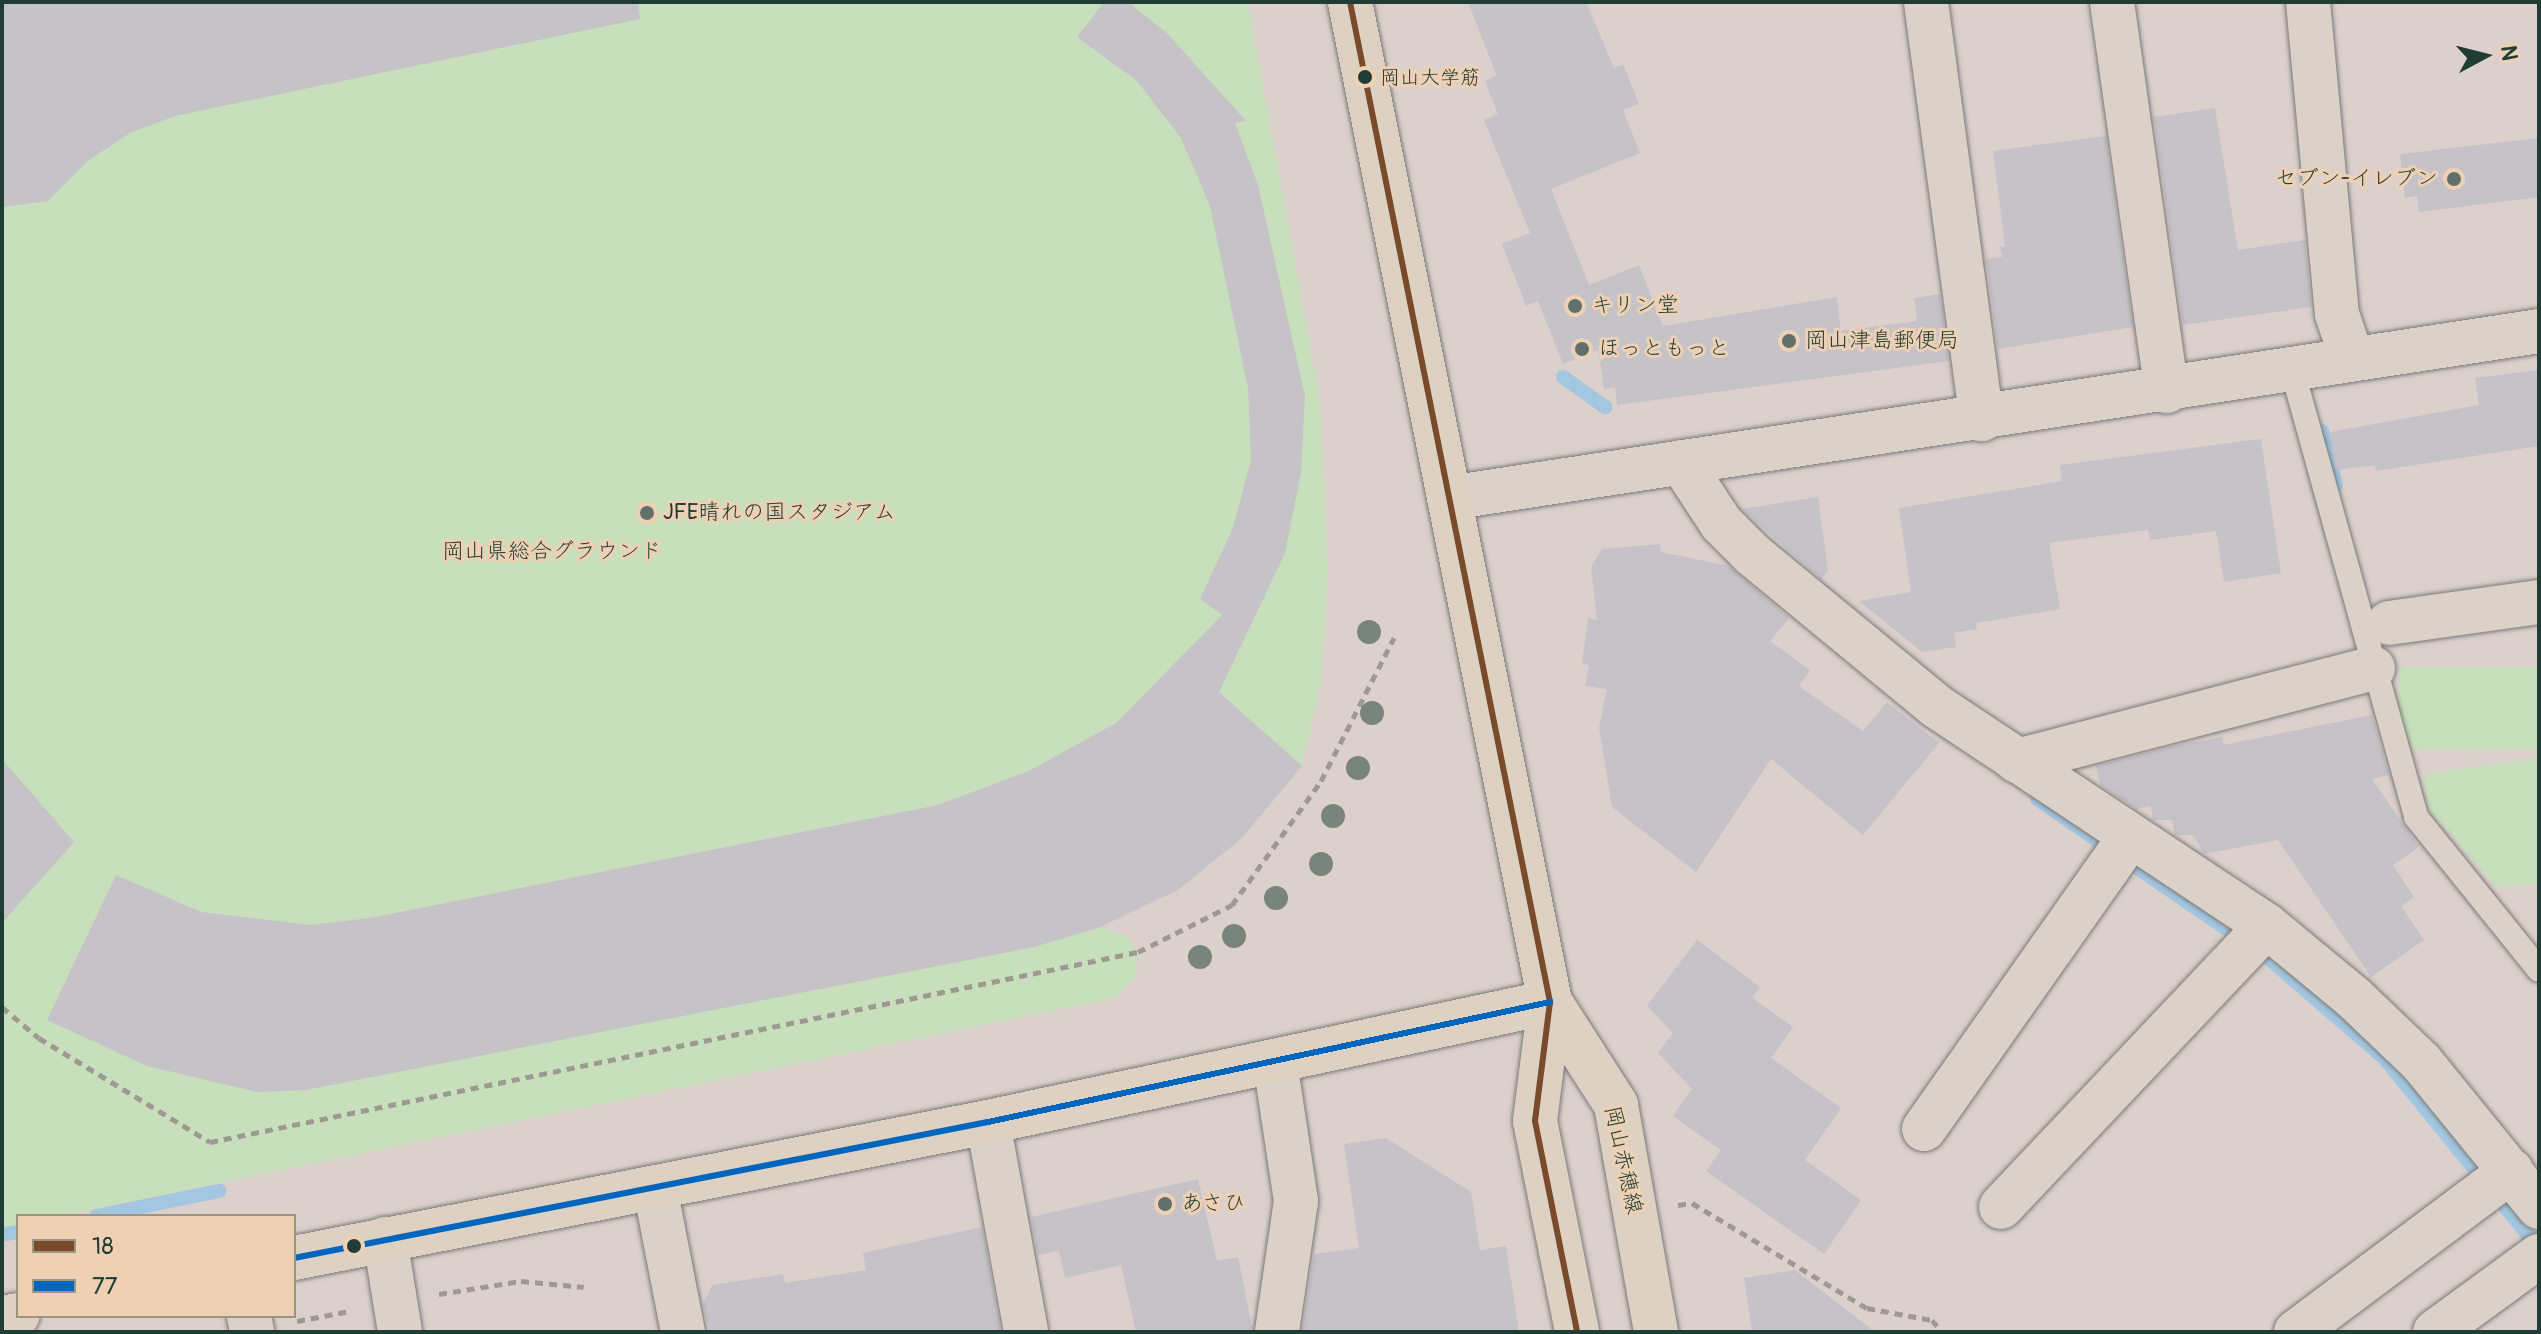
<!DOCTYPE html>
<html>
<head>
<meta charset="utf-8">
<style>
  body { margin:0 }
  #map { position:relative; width:2541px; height:1334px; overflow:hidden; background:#dcd0cd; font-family:Pangolin,"Klee One",sans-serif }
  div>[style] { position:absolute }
  .green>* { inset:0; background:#c8dfbc; transform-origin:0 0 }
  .stream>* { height:14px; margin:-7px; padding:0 7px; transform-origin:7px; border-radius:7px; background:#a3c6e1 }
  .building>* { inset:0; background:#c5c2c8 }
  .path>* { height:5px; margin-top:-2.5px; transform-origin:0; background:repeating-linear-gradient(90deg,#9e9a93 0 8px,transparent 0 14px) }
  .roads { filter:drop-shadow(0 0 2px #7a7a77) drop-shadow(0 0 2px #7a7a77) }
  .lane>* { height:24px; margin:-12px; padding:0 12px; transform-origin:12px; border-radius:12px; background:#dbd1c8 }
  .street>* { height:44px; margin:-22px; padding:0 22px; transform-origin:22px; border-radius:22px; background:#dbd1c8 }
  .secondary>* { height:44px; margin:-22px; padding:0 22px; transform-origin:22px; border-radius:22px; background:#dbd1c8 }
  .primary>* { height:44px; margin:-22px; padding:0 22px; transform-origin:22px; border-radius:22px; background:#dcd1c3 }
  .highway>* { height:44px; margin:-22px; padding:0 22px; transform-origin:22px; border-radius:22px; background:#dcd1c3 }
  .bus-1>* { height:6px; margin:-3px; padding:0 3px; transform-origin:3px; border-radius:3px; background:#7a4b2a }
  .bus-2>* { height:6px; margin:-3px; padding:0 3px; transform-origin:3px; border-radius:3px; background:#0065bd }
  .trees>* { width:24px; height:24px; margin:-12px; border-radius:50%; background:#78847c }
  .dots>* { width:22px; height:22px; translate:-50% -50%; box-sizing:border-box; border:4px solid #eed1b4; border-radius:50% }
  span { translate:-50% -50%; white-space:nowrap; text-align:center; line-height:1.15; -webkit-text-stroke:6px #eed1b4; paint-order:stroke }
  .bus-label { font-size:20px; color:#1f3d34 }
  .left { translate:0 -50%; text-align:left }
  .poi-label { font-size:22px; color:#1f3d34 }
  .right { translate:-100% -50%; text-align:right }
  .park-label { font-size:22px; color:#27463a }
  .street-label { font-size:22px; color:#1f3d34 }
  .frame { position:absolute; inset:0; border:4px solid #1f3d34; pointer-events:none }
  .legend { position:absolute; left:16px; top:1214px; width:280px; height:104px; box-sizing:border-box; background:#eed1b4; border:2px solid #9b9681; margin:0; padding:10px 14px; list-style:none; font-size:24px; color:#1f3d34 }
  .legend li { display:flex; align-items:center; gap:16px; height:40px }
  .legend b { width:40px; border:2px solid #9b9681 }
  .north { position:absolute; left:2445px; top:16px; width:80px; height:80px; -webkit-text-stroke:6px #eed1b4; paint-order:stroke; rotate:83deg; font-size:22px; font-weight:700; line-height:32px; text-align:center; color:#1f3d34 }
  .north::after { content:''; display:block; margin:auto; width:28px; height:36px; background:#1f3d34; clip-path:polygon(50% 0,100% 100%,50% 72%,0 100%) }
</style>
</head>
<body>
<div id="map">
  <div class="green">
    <i style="clip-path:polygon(2px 2px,1248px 2px,1320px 401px,1328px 573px,1321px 684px,1302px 766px,1242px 838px,1178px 890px,1099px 927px,1126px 935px,1138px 952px,1136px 977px,1115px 998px,60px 1216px,18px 1216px,18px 1225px,2px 1228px)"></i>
    <i style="left:2539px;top:667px;width:82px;height:140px;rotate:90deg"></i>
    <i style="clip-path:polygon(2539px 758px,2539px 883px,2497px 888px,2429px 809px,2424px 774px)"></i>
  </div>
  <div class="stream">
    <i style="left:1563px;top:377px;width:52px;rotate:35.5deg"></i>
    <i style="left:2322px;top:431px;width:56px;rotate:75.5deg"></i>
    <i style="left:2037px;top:799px;width:280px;rotate:34.5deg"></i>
    <i style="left:2268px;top:958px;width:153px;rotate:40.8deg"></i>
    <i style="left:2384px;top:1058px;width:246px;rotate:50.9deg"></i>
    <i style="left:96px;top:1216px;width:126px;rotate:-11.5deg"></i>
    <i style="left:2px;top:1235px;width:16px;rotate:-11deg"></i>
  </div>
  <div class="building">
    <i style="clip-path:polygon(2px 2px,638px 2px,640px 19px,175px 116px,130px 133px,89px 160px,48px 201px,2px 207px)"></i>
    <i style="clip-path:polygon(1104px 2px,1128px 2px,1168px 34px,1246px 121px,1235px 123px,1258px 185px,1305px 396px,1301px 473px,1285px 553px,1219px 692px,1302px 766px,1242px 838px,1178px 890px,1098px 928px,1034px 947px,306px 1090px,257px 1092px,147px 1066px,47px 1020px,116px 875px,201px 912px,311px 925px,370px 918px,938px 805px,1029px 771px,1116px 723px,1222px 615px,1200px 599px,1233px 528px,1251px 460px,1248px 388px,1210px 206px,1181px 138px,1136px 80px,1077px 37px)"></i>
    <i style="clip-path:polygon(1468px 2px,1586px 2px,1614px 68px,1623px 64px,1639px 104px,1623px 110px,1640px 153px,1551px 189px,1589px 285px,1639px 265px,1663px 326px,1837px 297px,1841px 331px,1917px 321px,1914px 298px,1940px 294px,1949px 361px,1617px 405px,1615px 388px,1604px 389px,1598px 350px,1563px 364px,1538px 301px,1526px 306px,1502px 244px,1530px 233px,1484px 120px,1498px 114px,1485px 81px,1497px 76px)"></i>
    <i style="clip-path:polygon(2215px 108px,2238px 250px,2305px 240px,2311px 307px,2183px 325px,2154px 117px)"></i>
    <i style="clip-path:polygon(2106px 136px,2133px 327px,1998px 349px,1986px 259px,2002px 257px,2000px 247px,2005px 246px,1993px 151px)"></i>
    <i style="clip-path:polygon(2539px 138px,2539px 197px,2419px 212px,2417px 196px,2405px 198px,2400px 154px)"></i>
    <i style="clip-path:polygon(2539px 370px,2539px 446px,2376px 471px,2375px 465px,2336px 470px,2330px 432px,2479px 405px,2475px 378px)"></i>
    <i style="clip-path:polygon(2261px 439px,2281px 573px,2224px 582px,2216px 531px,2150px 540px,2148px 530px,2049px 543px,2060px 609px,1976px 623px,1977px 629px,1954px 633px,1956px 647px,1922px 652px,1859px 601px,1911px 592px,1899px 508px,2062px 481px,2060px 465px)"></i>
    <i style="clip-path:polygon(1818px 497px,1828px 571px,1821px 579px,1742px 509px)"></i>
    <i style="clip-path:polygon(1660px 544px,1661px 552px,1729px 566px,1789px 618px,1770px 641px,1810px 670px,1799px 686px,1863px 731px,1887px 702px,1939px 743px,1863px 835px,1771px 759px,1696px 872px,1612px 807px,1599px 728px,1607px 689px,1585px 686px,1589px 665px,1582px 664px,1588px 618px,1597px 620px,1591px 567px,1602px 549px)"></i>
    <i style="clip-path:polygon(2372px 715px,2389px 775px,2372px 779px,2419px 847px,2393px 865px,2414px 897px,2401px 906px,2424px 940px,2371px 977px,2278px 840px,2204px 854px,2193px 835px,2175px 835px,2172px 820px,2153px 820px,2151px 806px,2136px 809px,2100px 785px,2096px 766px,2173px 746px,2222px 737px,2223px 745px)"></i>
    <i style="clip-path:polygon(2px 759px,74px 842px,2px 923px)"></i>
    <i style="clip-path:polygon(1697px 940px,1760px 987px,1752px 998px,1793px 1027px,1771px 1058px,1841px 1108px,1805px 1160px,1861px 1200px,1824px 1254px,1706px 1171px,1721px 1150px,1673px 1116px,1692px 1089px,1658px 1053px,1673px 1033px,1647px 1006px)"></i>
    <i style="clip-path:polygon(1386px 1138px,1471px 1192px,1480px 1250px,1506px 1246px,1519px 1332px,1302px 1332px,1314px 1254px,1359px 1248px,1344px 1144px)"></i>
    <i style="clip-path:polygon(1198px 1179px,1217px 1261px,1238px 1257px,1253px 1332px,1136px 1332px,1121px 1265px,1065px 1278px,1059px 1251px,1038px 1255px,1031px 1217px)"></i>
    <i style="clip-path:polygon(982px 1227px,1001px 1332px,710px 1332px,703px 1305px,712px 1285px,783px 1274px,785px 1283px,866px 1270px,863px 1253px)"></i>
    <i style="clip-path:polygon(1795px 1270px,1875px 1332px,1752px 1332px,1744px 1278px)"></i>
  </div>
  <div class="path">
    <i style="left:2px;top:1007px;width:48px;rotate:40deg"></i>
    <i style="left:39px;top:1038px;width:200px;rotate:31.3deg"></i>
    <i style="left:210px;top:1142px;width:947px;rotate:-11.57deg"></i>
    <i style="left:1138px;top:952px;width:105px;rotate:-26.6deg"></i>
    <i style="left:1232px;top:905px;width:153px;rotate:-54.3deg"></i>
    <i style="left:1321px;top:781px;width:161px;rotate:-63deg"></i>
    <i style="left:1678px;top:1205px;width:14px;rotate:-8deg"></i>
    <i style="left:1692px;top:1203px;width:204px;rotate:31deg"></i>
    <i style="left:1867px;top:1308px;width:66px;rotate:10.5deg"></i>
    <i style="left:1932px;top:1320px;width:16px;rotate:50deg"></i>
    <i style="left:439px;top:1294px;width:83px;rotate:-9deg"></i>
    <i style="left:521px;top:1281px;width:63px;rotate:5.4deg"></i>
    <i style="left:297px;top:1321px;width:54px;rotate:-10.7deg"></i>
  </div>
  <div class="roads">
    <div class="lane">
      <i style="left:2292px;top:369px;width:465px;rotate:74.5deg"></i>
      <i style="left:2416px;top:817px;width:196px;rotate:51.2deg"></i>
    </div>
    <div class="street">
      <i style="left:1926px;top:2px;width:421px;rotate:82.4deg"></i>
      <i style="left:2112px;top:2px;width:393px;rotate:82deg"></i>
      <i style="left:2308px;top:2px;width:313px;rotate:84.7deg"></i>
      <i style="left:2337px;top:314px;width:47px;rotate:71.6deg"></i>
      <i style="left:1681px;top:462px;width:73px;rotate:56.7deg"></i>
      <i style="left:1721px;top:523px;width:45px;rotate:45deg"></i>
      <i style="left:1753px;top:555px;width:237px;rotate:39.5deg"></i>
      <i style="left:1936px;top:706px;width:397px;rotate:33.6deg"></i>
      <i style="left:2267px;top:926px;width:113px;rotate:39.6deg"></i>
      <i style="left:2354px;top:998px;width:93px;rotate:43.7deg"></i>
      <i style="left:2421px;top:1062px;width:187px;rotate:50.9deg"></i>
      <i style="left:2389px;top:623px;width:151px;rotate:-8deg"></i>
      <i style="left:2017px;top:761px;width:368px;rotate:-14.6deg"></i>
      <i style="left:1275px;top:1062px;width:141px;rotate:81.4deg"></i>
      <i style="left:1296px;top:1201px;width:132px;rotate:98.3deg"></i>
      <i style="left:988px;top:1122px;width:213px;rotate:79.7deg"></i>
      <i style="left:1924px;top:1129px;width:357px;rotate:-54.8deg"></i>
      <i style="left:655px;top:1188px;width:147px;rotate:79deg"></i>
      <i style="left:2001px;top:1207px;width:387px;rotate:-46.6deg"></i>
      <i style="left:385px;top:1239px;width:94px;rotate:80.8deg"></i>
      <i style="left:249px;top:1316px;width:16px;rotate:79deg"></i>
      <i style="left:2296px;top:1332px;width:269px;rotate:-36.8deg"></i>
      <i style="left:2435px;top:1332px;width:129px;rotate:-36.2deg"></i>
    </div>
    <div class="secondary">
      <i style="left:1449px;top:498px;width:1103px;rotate:-8.71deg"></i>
    </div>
    <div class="primary">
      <i style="left:1550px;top:1002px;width:122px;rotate:57.3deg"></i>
      <i style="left:1616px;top:1105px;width:230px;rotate:80deg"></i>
      <i style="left:1550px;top:1002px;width:120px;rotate:97.2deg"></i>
      <i style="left:1535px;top:1121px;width:215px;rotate:78.7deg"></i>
    </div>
    <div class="highway">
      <i style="left:294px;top:1258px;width:707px;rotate:-11.09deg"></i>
      <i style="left:988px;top:1122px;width:575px;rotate:-12.05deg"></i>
      <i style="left:1550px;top:1002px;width:1020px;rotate:-101.31deg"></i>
      <i style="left:2px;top:1318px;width:16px;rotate:-11deg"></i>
    </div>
  </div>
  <div class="bus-1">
    <i style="left:1350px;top:2px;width:1020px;rotate:78.69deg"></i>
    <i style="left:1550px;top:1002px;width:120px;rotate:97.2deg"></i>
    <i style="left:1535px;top:1121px;width:215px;rotate:78.7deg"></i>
  </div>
  <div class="bus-2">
    <i style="left:294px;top:1258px;width:707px;rotate:-11.09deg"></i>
    <i style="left:988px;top:1122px;width:575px;rotate:-12.05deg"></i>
  </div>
  <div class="trees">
    <i style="left:1369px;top:632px"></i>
    <i style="left:1372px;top:713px"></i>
    <i style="left:1358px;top:768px"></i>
    <i style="left:1333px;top:816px"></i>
    <i style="left:1321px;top:864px"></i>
    <i style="left:1276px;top:898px"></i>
    <i style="left:1234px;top:936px"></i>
    <i style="left:1200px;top:957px"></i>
  </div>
  <div class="dots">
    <i style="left:1365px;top:77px;background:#1f3d34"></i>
    <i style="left:2454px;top:179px;background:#61706a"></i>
    <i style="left:1575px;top:306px;background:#61706a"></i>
    <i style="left:1789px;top:341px;background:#61706a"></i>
    <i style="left:1582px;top:349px;background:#61706a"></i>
    <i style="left:647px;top:513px;background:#61706a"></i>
    <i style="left:1165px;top:1204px;background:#61706a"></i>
    <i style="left:354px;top:1246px;background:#1f3d34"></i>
  </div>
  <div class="bus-label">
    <span class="left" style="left:1380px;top:77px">岡山大学筋</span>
  </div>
  <div class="poi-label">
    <span class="right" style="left:2438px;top:179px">セブン-イレブン</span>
    <span class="left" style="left:1591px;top:306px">キリン堂</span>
    <span class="left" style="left:1805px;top:341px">岡山津島郵便局</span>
    <span class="left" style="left:1598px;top:349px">ほっともっと</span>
    <span class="left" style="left:663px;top:513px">JFE晴れの国スタジアム</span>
    <span class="left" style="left:1181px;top:1204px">あさひ</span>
  </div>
  <div class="park-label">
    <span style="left:552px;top:552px">岡山県総合グラウンド</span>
  </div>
  <div class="street-label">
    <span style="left:1623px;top:1160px;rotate:78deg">岡山赤穂線</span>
  </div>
  <div class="frame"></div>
  <ul class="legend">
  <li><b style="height:10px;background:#7a4b2a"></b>18</li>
  <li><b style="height:10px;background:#0065bd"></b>77</li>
  </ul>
  <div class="north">N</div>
</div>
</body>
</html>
